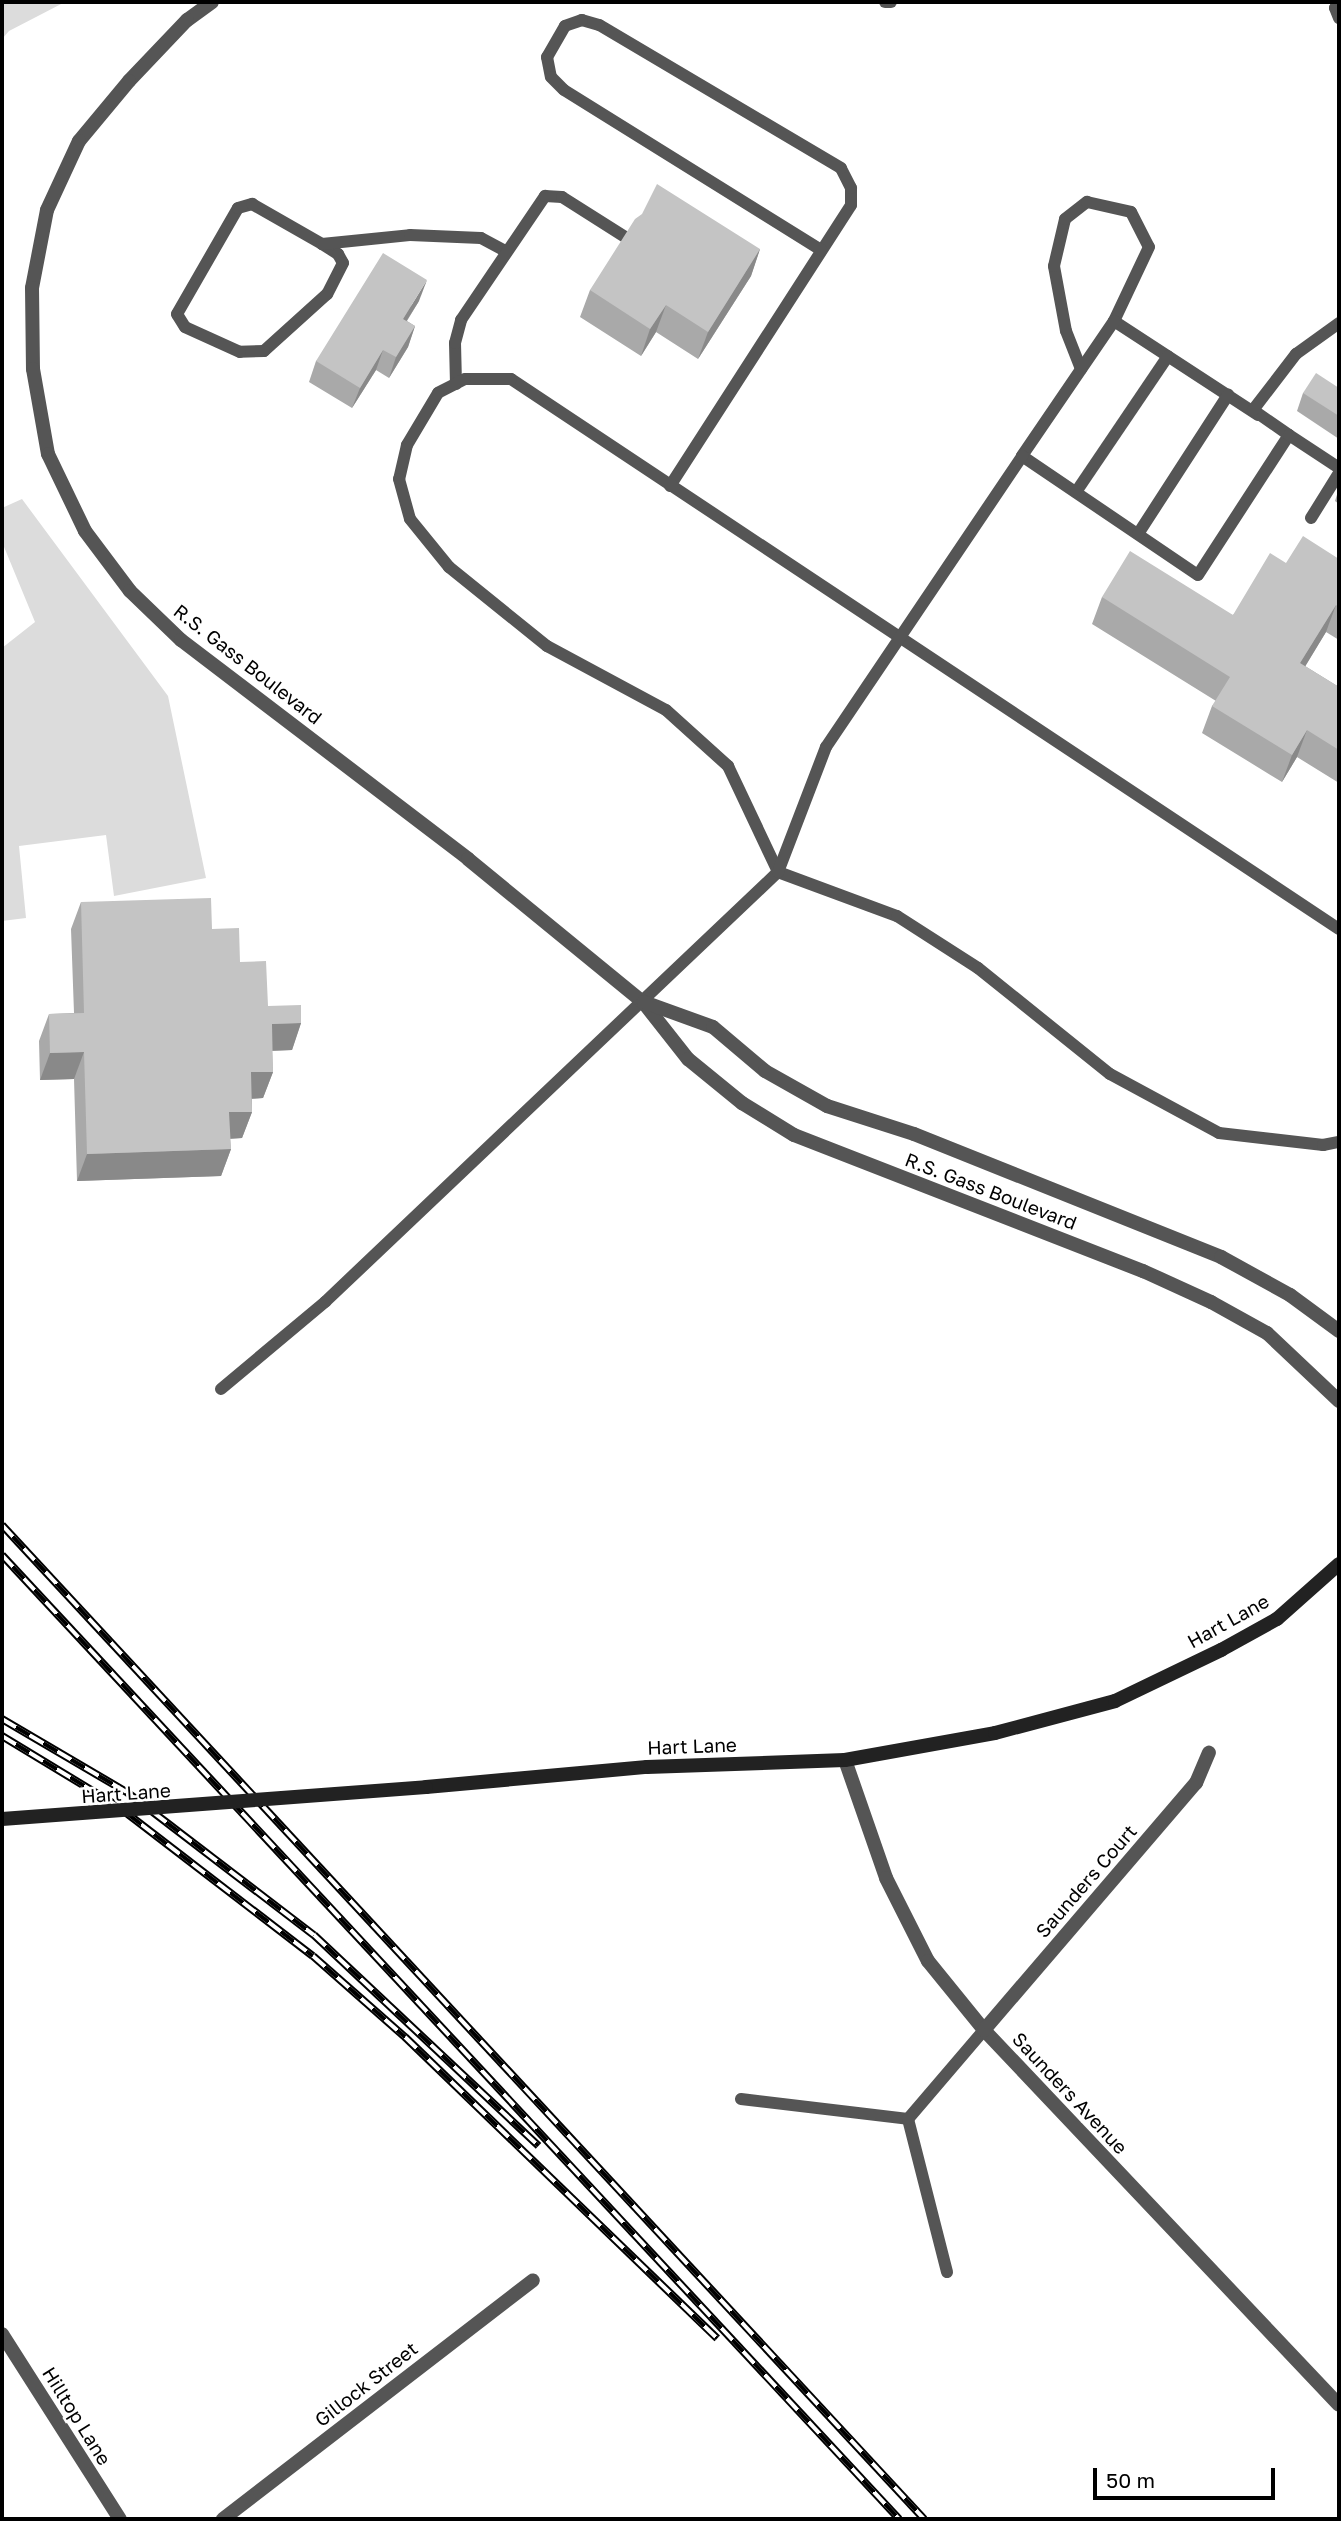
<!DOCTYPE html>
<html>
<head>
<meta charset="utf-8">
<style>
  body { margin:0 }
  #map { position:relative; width:1341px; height:2521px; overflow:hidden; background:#fff; font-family:"Golos Text",sans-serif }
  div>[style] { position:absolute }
  .green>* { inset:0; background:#dcdcdc }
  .lane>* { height:12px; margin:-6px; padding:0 6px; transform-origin:6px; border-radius:6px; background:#555 }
  .street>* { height:14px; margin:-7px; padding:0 7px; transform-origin:7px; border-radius:7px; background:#555 }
  .secondary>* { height:14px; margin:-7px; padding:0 7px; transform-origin:7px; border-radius:7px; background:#222 }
  .rail>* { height:8px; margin-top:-4px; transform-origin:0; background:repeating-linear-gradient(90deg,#fff 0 16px,#000 0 32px); box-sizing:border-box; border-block:2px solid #000 }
  .secondary-bridge>* { height:14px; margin:-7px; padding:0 7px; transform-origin:7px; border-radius:7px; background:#222 }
  .wall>* { inset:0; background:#a9a9a9 }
  .shaded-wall>* { inset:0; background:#898989 }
  .building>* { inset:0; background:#c4c4c4 }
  span { translate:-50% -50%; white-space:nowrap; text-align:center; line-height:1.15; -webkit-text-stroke:5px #fff; paint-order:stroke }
  .street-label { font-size:19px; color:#000 }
  .frame { position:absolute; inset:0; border:4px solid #000; pointer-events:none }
  .scale { position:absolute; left:1093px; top:2468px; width:182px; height:32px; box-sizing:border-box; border:4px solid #000; border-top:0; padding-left:9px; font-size:21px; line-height:24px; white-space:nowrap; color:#000; -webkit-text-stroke:5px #fff; paint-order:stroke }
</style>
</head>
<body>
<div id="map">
  <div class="green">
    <i style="clip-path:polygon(2px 2px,65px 2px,9px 31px,2px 39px)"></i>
    <i style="clip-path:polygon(22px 499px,168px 696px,206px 878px,114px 896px,106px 835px,19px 846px,26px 918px,2px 921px,2px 648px,35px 622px,2px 542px,2px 508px)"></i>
  </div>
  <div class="lane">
    <i style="left:885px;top:2px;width:6px"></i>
    <i style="left:1339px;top:2px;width:7px;rotate:124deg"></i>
    <i style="left:1335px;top:8px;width:11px;rotate:68deg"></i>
    <i style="left:322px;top:244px;width:19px;rotate:32deg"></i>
    <i style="left:338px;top:254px;width:10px;rotate:61deg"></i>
    <i style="left:343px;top:263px;width:35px;rotate:117deg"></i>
    <i style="left:327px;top:294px;width:85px;rotate:137.9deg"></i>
    <i style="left:264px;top:351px;width:24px;rotate:178deg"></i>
    <i style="left:240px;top:352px;width:60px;rotate:-155.6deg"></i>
    <i style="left:185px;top:327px;width:15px;rotate:-122deg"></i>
    <i style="left:177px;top:314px;width:122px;rotate:-60.1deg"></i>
    <i style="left:238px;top:208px;width:15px;rotate:-16deg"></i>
    <i style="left:252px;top:204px;width:81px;rotate:29.7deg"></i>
    <i style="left:322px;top:244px;width:88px;rotate:-5.8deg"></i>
    <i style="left:410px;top:235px;width:71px;rotate:2.4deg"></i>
    <i style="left:481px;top:238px;width:27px;rotate:28deg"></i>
    <i style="left:1081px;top:369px;width:41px;rotate:-111.5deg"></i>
    <i style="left:1066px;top:331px;width:66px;rotate:-100.5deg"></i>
    <i style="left:1054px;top:266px;width:48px;rotate:-76.8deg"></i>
    <i style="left:1065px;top:219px;width:28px;rotate:-38deg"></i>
    <i style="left:1087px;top:202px;width:45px;rotate:12.8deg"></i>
    <i style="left:1131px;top:212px;width:39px;rotate:63deg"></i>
    <i style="left:1149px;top:247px;width:82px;rotate:115.3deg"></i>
    <i style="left:456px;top:384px;width:41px;rotate:-91.4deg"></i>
    <i style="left:455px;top:343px;width:24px;rotate:-75deg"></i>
    <i style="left:461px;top:320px;width:150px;rotate:-55.9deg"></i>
    <i style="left:545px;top:196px;width:17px;rotate:3deg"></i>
    <i style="left:562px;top:197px;width:75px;rotate:32.4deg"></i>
    <i style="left:1258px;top:415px;width:172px;rotate:-146.9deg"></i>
    <i style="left:1114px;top:321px;width:163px;rotate:124.3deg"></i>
    <i style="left:1022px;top:456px;width:212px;rotate:34.1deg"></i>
    <i style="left:1198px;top:575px;width:167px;rotate:-57deg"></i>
    <i style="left:1289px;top:435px;width:44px;rotate:-145.2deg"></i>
    <i style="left:1253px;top:410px;width:71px;rotate:-52.5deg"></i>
    <i style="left:1296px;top:354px;width:53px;rotate:-35.8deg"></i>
    <i style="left:1289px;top:435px;width:60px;rotate:33.4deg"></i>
    <i style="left:670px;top:486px;width:334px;rotate:-57.2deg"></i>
    <i style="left:851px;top:205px;width:17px;rotate:-90deg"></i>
    <i style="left:851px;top:188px;width:22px;rotate:-117deg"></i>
    <i style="left:841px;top:168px;width:281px;rotate:-149.4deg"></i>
    <i style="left:599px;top:25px;width:18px;rotate:-164deg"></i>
    <i style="left:582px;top:20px;width:18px;rotate:161deg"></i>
    <i style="left:565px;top:26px;width:36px;rotate:120deg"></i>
    <i style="left:547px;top:57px;width:20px;rotate:79deg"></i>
    <i style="left:551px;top:77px;width:18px;rotate:45deg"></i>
    <i style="left:564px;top:90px;width:303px;rotate:31.9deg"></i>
    <i style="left:1076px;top:492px;width:164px;rotate:-55.9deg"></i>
    <i style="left:1311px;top:518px;width:53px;rotate:-58.1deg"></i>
    <i style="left:1138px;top:534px;width:166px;rotate:-57.1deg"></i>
    <i style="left:1339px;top:929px;width:994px;rotate:-146.41deg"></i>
    <i style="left:511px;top:379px;width:46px;rotate:180deg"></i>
    <i style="left:465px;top:379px;width:30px;rotate:153deg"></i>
    <i style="left:438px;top:393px;width:61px;rotate:120.8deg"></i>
    <i style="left:407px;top:445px;width:35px;rotate:103deg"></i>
    <i style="left:399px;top:479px;width:41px;rotate:74.6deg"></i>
    <i style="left:410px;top:519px;width:62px;rotate:50.9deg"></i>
    <i style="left:449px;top:567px;width:126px;rotate:38.9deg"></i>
    <i style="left:547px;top:646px;width:135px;rotate:28.3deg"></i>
    <i style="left:666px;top:710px;width:84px;rotate:42.1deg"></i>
    <i style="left:728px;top:766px;width:117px;rotate:64.7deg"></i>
    <i style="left:778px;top:872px;width:127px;rotate:20.3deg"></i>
    <i style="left:897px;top:916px;width:96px;rotate:32.7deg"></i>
    <i style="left:978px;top:968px;width:169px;rotate:38.8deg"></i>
    <i style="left:1110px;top:1074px;width:124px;rotate:28.4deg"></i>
    <i style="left:1219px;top:1133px;width:105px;rotate:6.6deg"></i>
    <i style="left:1323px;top:1145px;width:16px;rotate:-11deg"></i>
    <i style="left:221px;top:1389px;width:136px;rotate:-39.9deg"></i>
    <i style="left:325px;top:1302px;width:625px;rotate:-43.51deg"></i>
    <i style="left:778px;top:872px;width:134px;rotate:-69deg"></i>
    <i style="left:826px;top:747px;width:351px;rotate:-56deg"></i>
    <i style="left:741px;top:2099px;width:168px;rotate:6.8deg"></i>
    <i style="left:908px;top:2119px;width:158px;rotate:75.7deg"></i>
    <i style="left:908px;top:2119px;width:117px;rotate:-49.5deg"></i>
  </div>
  <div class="street">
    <i style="left:212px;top:2px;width:31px;rotate:144deg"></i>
    <i style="left:187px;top:20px;width:84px;rotate:133.6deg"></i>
    <i style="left:129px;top:81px;width:78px;rotate:129.8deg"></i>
    <i style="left:79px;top:141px;width:76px;rotate:114.9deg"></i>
    <i style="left:47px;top:210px;width:79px;rotate:100.9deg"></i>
    <i style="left:32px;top:288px;width:81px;rotate:89.3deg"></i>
    <i style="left:33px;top:369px;width:86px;rotate:80deg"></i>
    <i style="left:48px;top:454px;width:85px;rotate:64.3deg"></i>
    <i style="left:85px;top:531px;width:75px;rotate:53.1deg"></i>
    <i style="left:130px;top:591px;width:71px;rotate:43.9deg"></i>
    <i style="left:181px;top:640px;width:361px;rotate:37.3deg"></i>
    <i style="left:468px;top:859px;width:226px;rotate:39.3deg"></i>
    <i style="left:643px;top:1002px;width:73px;rotate:51.7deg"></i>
    <i style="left:688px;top:1059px;width:70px;rotate:39.2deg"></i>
    <i style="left:742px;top:1103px;width:61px;rotate:31.6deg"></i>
    <i style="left:794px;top:1135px;width:375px;rotate:21.3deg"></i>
    <i style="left:1143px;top:1271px;width:75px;rotate:24.5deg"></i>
    <i style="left:1211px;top:1302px;width:64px;rotate:29deg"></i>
    <i style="left:1267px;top:1333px;width:99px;rotate:43.4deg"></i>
    <i style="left:644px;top:1002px;width:73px;rotate:19.9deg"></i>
    <i style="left:713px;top:1027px;width:68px;rotate:40.2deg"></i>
    <i style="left:765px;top:1071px;width:71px;rotate:29.4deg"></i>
    <i style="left:827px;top:1106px;width:91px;rotate:17.8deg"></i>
    <i style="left:914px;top:1134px;width:331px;rotate:21.8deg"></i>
    <i style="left:1221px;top:1257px;width:79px;rotate:28.8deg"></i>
    <i style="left:1290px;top:1295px;width:61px;rotate:36.3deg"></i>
    <i style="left:845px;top:1760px;width:125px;rotate:70.8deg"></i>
    <i style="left:886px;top:1878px;width:93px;rotate:63.2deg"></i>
    <i style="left:928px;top:1961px;width:89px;rotate:50.9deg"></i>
    <i style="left:984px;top:2030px;width:516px;rotate:46.57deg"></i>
    <i style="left:984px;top:2030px;width:326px;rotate:-49.4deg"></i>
    <i style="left:1196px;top:1783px;width:33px;rotate:-67deg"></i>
    <i style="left:2px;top:2334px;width:219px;rotate:57.5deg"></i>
    <i style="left:223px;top:2519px;width:391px;rotate:-37.6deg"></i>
  </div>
  <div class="secondary">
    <i style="left:426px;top:1787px;width:222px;rotate:-5.2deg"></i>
    <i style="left:647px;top:1767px;width:198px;rotate:-2deg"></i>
    <i style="left:845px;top:1760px;width:152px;rotate:-10.2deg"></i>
    <i style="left:995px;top:1733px;width:124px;rotate:-14.9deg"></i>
    <i style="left:1115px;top:1701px;width:118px;rotate:-25.7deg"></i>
    <i style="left:1221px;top:1650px;width:64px;rotate:-29deg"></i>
    <i style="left:1277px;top:1619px;width:83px;rotate:-41.6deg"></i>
  </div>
  <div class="rail">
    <i style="left:2px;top:1525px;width:1356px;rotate:47.15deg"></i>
    <i style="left:2px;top:1555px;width:1317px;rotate:47.06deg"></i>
    <i style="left:2px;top:1719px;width:146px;rotate:30.4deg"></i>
    <i style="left:128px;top:1793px;width:234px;rotate:37.4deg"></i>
    <i style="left:314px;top:1935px;width:308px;rotate:43.2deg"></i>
    <i style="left:2px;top:1736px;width:133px;rotate:31.2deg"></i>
    <i style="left:116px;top:1805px;width:248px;rotate:37.5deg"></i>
    <i style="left:313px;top:1956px;width:123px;rotate:41.4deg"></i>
    <i style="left:405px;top:2037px;width:434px;rotate:44deg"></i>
  </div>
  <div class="secondary-bridge">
    <i style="left:2px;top:1819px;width:425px;rotate:-4.3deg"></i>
  </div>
  <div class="wall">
    <i style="clip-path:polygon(760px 249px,751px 276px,698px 359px,656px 332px,641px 356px,580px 317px,590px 290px)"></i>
    <i style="clip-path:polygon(419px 301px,407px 321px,415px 326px,408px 347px,389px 378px,376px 370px,352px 408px,309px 382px,316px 361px)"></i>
    <i style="clip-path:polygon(1339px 388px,1339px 439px,1297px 411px,1303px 393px)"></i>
    <i style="clip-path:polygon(1339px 488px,1339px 504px,1335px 501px)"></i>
    <i style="clip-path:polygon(1339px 559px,1339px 640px,1326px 632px,1305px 666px,1339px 687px,1339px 783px,1297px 757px,1282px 782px,1202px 733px,1212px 706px,1216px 701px,1092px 624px,1102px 597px,1233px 615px,1286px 563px)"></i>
    <i style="clip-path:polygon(81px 902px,212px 929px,240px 962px,268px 1006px,301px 1023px,292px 1050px,272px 1051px,273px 1072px,263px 1098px,252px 1099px,252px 1112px,242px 1138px,230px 1139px,231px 1149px,221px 1176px,77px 1181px,74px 1079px,40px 1080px,39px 1041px,49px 1014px,74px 1013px,71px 929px)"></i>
  </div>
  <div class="shaded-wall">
    <i style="clip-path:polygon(760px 249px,751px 276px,698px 359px,708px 332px)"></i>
    <i style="clip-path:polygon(427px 280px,419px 301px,395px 339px,403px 319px)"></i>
    <i style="clip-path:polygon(666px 305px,656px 332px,641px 356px,650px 329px)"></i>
    <i style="clip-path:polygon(415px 326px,408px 347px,389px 378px,396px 357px)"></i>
    <i style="clip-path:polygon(383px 350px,376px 370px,352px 408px,360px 388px)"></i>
    <i style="clip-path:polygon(1336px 605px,1326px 632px,1291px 690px,1300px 663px)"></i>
    <i style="clip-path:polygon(1307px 730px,1297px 757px,1282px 782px,1292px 755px)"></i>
    <i style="clip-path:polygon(301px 1023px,292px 1050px,262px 1051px,272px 1024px)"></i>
    <i style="clip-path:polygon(84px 1052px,74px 1079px,40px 1080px,50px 1053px)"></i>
    <i style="clip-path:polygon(251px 1072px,273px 1072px,263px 1098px,241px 1099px)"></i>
    <i style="clip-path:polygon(229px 1112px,252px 1112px,242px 1138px,220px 1139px)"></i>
    <i style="clip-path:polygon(231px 1149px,221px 1176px,77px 1181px,87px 1154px)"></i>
  </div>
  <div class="building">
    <i style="clip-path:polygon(657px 184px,760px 249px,708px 332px,666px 305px,650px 329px,590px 290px,635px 219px,642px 214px)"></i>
    <i style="clip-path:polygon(383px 253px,427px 280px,403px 319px,415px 326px,396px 357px,383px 350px,360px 388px,316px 361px)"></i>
    <i style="clip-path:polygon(1316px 373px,1339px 388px,1339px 416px,1303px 393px)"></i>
    <i style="clip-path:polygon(1303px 536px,1339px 559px,1339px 607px,1336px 605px,1300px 663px,1339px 687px,1339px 750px,1307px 730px,1292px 755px,1212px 706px,1230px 677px,1102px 597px,1130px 551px,1233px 615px,1270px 553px,1286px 563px)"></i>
    <i style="clip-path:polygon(211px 898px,212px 929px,239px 928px,240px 962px,266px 961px,268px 1006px,301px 1005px,301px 1023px,272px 1024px,273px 1072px,251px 1072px,252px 1112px,229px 1112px,231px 1149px,87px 1154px,84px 1052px,50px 1053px,49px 1014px,84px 1013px,81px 902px)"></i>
  </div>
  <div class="street-label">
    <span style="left:248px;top:664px;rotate:38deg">R.S. Gass Boulevard</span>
    <span style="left:991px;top:1191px;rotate:21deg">R.S. Gass Boulevard</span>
    <span style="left:1228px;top:1621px;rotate:-29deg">Hart Lane</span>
    <span style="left:692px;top:1746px;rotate:-2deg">Hart Lane</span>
    <span style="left:126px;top:1793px;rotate:-4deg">Hart Lane</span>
    <span style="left:1086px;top:1881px;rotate:-49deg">Saunders Court</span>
    <span style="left:1070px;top:2093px;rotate:47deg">Saunders Avenue</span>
    <span style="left:366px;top:2384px;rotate:-38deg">Gillock Street</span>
    <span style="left:77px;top:2416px;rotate:58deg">Hilltop Lane</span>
  </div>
  <div class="frame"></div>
  <div class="scale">50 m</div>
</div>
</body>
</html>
